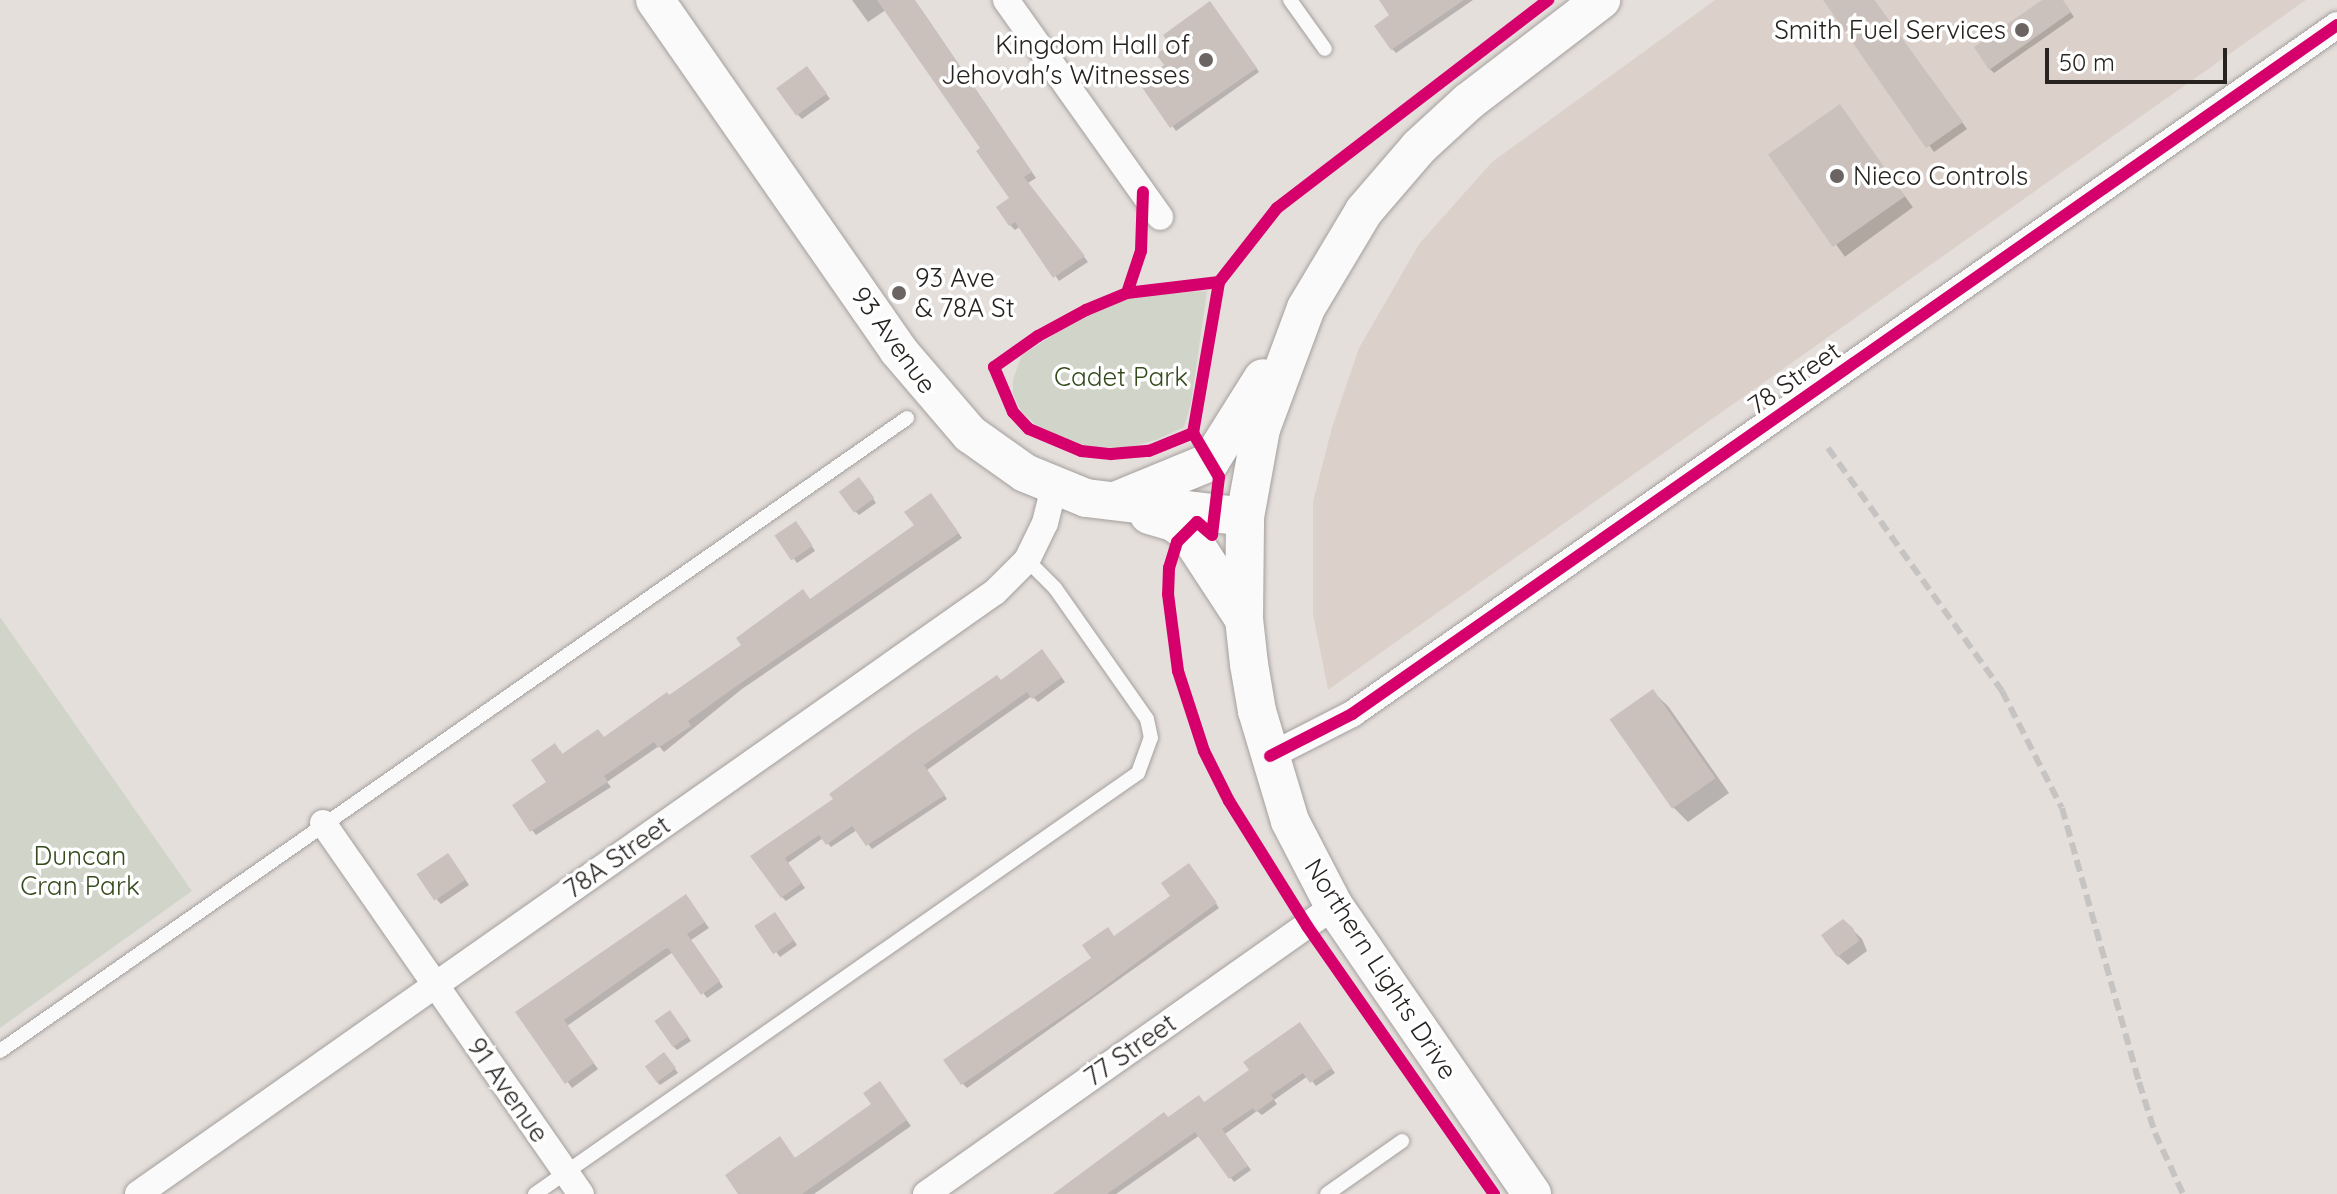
<!DOCTYPE html>
<html>
<head>
<meta charset="utf-8">
<style>
  body { margin:0 }
  #map { position:relative; width:2337px; height:1194px; overflow:hidden; background:#e5dfdc; font-family:Quicksand,sans-serif }
  div>[style] { position:absolute }
  .built>* { inset:0; background:#dcd1ca }
  .green>* { inset:0; background:#d1d4c8 }
  .shadow>* { inset:0; background:#0003; transform-origin:0 0 }
  .building>* { inset:0; background:#cac1bd; transform-origin:0 0 }
  .roads { filter:drop-shadow(0 0 2px #a4a09d) drop-shadow(0 0 2px #a4a09d) }
  .lane>* { height:14px; margin:-7px; padding:0 7px; transform-origin:7px; border-radius:7px; background:#fbfafa }
  .street>* { height:26px; margin:-13px; padding:0 13px; transform-origin:13px; border-radius:13px; background:#fbfafa }
  .secondary>* { height:38px; margin:-19px; padding:0 19px; transform-origin:19px; border-radius:19px; background:#fbfafa }
  .rail>* { height:6px; margin-top:-3px; transform-origin:0; background:repeating-linear-gradient(90deg,#c6c4c2 0 12px,transparent 0 18px) }
  .cycleway>* { height:12px; margin:-6px; padding:0 6px; transform-origin:6px; border-radius:6px; background:#d6006c }
  .dots>* { width:22px; height:22px; translate:-50% -50%; box-sizing:border-box; border:4px solid #fff; border-radius:50% }
  span { translate:-50% -50%; white-space:nowrap; text-align:center; line-height:1.15; -webkit-text-stroke:7px #fff; paint-order:stroke }
  .poi-label { font-size:26px; color:#272321 }
  .right { translate:-100% -50%; text-align:right }
  .left { translate:0 -50%; text-align:left }
  .street-label { font-size:26px; color:#272321 }
  .park-label { font-size:26px; color:#354a1d }
  .scale { position:absolute; left:2045px; top:48px; width:182px; height:36px; box-sizing:border-box; border:4px solid #272321; border-top:0; padding-left:10px; font-size:24px; line-height:28px; white-space:nowrap; color:#272321; -webkit-text-stroke:6px #fff; paint-order:stroke }
</style>
</head>
<body>
<div id="map">
  <div class="built">
    <i style="clip-path:polygon(1715px 0,2306px 0,1328px 690px,1313px 615px,1313px 502px,1332px 427px,1359px 348px,1419px 244px,1492px 162px)"></i>
  </div>
  <div class="green">
    <i style="clip-path:polygon(1207px 291px,1191px 403px,1184px 427px,1156px 440px,1125px 448px,1092px 447px,1061px 439px,1038px 427px,1021px 411px,1013px 394px,1013px 379px,1022px 355px,1075px 321px,1114px 302px,1143px 295px)"></i>
    <i style="clip-path:polygon(0 617px,192px 891px,0 1028px)"></i>
  </div>
  <div class="shadow">
    <i style="clip-path:polygon(852px 0,895px 0,896px 3px,868px 22px)"></i>
    <i style="clip-path:polygon(1381px 0,1473px 0,1396px 53px,1392px 49px,1392px 16px)"></i>
    <i style="clip-path:polygon(1825px 0,1874px 0,1967px 129px,1934px 152px)"></i>
    <i style="clip-path:polygon(2045px 0,2062px 0,2074px 17px,1994px 73px,1990px 69px)"></i>
    <i style="clip-path:polygon(919px 6px,1036px 178px,1028px 183px,1088px 262px,1059px 281px,1021px 226px,1015px 230px,1010px 225px,1012px 199px,983px 149px)"></i>
    <i style="clip-path:polygon(1214px 8px,1259px 72px,1176px 131px,1142px 83px,1167px 66px)"></i>
    <i style="clip-path:polygon(811px 73px,830px 99px,802px 119px,798px 115px)"></i>
    <i style="left:1840px;top:107px;width:124px;height:84px;rotate:54deg"></i>
    <i style="clip-path:polygon(863px 484px,876px 503px,859px 515px,855px 511px)"></i>
    <i style="clip-path:polygon(936px 501px,962px 538px,742px 689px,664px 752px,659px 746px,607px 782px,611px 787px,536px 835px,532px 830px,560px 750px,563px 756px,605px 739px,670px 697px,916px 526px)"></i>
    <i style="clip-path:polygon(800px 528px,815px 551px,797px 563px,778px 537px)"></i>
    <i style="clip-path:polygon(1046px 656px,1065px 682px,1038px 702px,1032px 696px,927px 770px,947px 799px,872px 849px,857px 830px,831px 847px,823px 838px,788px 863px,805px 888px,786px 901px,782px 897px,753px 857px,1001px 682px)"></i>
    <i style="clip-path:polygon(1653px 692px,1668px 706px,1729px 793px,1688px 822px,1673px 807px)"></i>
    <i style="clip-path:polygon(452px 860px,469px 885px,441px 904px,437px 900px)"></i>
    <i style="clip-path:polygon(1193px 870px,1219px 908px,967px 1088px,963px 1084px,946px 1060px,1094px 959px,1115px 938px,1173px 897px)"></i>
    <i style="clip-path:polygon(690px 902px,709px 928px,691px 940px,723px 987px,707px 998px,673px 952px,567px 1026px,598px 1069px,572px 1088px,518px 1012px)"></i>
    <i style="clip-path:polygon(779px 919px,797px 945px,780px 957px,757px 926px)"></i>
    <i style="clip-path:polygon(1852px 929px,1862px 939px,1867px 951px,1848px 965px,1838px 956px)"></i>
    <i style="clip-path:polygon(674px 1017px,691px 1041px,677px 1050px,673px 1046px)"></i>
    <i style="clip-path:polygon(1304px 1029px,1335px 1073px,1316px 1086px,1308px 1076px,1274px 1100px,1277px 1104px,1262px 1115px,1257px 1111px,1225px 1134px,1251px 1170px,1234px 1182px,1200px 1135px,1116px 1194px,1054px 1194px,1168px 1119px,1204px 1104px)"></i>
    <i style="clip-path:polygon(668px 1059px,678px 1073px,660px 1085px,656px 1081px)"></i>
    <i style="clip-path:polygon(884px 1089px,911px 1126px,814px 1194px,741px 1194px,874px 1105px)"></i>
  </div>
  <div class="building">
    <i style="clip-path:polygon(877px 0,915px 0,1032px 172px,1024px 177px,1085px 256px,1053px 278px,1015px 222px,1009px 226px,996px 207px,1009px 198px,976px 151px,980px 148px)"></i>
    <i style="clip-path:polygon(1379px 0,1464px 0,1391px 50px,1374px 26px,1389px 15px)"></i>
    <i style="clip-path:polygon(1823px 0,1874px 0,1963px 122px,1926px 148px)"></i>
    <i style="clip-path:polygon(2042px 0,2063px 0,2071px 12px,1989px 70px,1974px 47px)"></i>
    <i style="clip-path:polygon(1210px 1px,1257px 68px,1170px 128px,1139px 83px,1164px 65px,1156px 54px,1170px 45px,1163px 35px)"></i>
    <i style="left:807px;top:66px;width:34px;height:38px;rotate:54deg"></i>
    <i style="left:1840px;top:104px;width:113px;height:88px;rotate:55deg"></i>
    <i style="left:859px;top:477px;width:26px;height:25px;rotate:54deg"></i>
    <i style="clip-path:polygon(931px 493px,959px 533px,738px 685px,688px 721px,691px 726px,658px 748px,654px 742px,604px 776px,608px 782px,530px 832px,512px 805px,546px 782px,531px 760px,555px 743px,562px 754px,598px 729px,604px 737px,667px 692px,669px 695px,741px 645px,736px 638px,803px 589px,810px 599px,914px 525px,904px 512px)"></i>
    <i style="left:796px;top:521px;width:30px;height:26px;rotate:56deg"></i>
    <i style="clip-path:polygon(1042px 649px,1062px 677px,1032px 699px,1027px 692px,924px 765px,945px 795px,866px 846px,852px 826px,826px 845px,819px 835px,785px 858px,802px 883px,781px 898px,750px 856px,833px 799px,829px 794px,914px 732px,997px 675px,1001px 680px)"></i>
    <i style="left:1653px;top:689px;width:109px;height:53px;rotate:55deg"></i>
    <i style="left:448px;top:853px;width:32px;height:38px;rotate:56deg"></i>
    <i style="clip-path:polygon(1189px 863px,1217px 903px,1089px 998px,961px 1085px,943px 1060px,1091px 958px,1082px 945px,1108px 927px,1114px 936px,1170px 896px,1161px 883px)"></i>
    <i style="clip-path:polygon(686px 894px,705px 922px,687px 934px,720px 981px,701px 995px,668px 948px,665px 949px,564px 1020px,594px 1063px,565px 1084px,515px 1012px)"></i>
    <i style="left:775px;top:912px;width:34px;height:25px;rotate:56deg"></i>
    <i style="clip-path:polygon(1843px 919px,1853px 928px,1859px 941px,1837px 957px,1821px 935px)"></i>
    <i style="left:670px;top:1010px;width:32px;height:19px;rotate:55deg"></i>
    <i style="clip-path:polygon(1300px 1022px,1332px 1068px,1310px 1083px,1303px 1073px,1271px 1095px,1274px 1099px,1256px 1112px,1253px 1108px,1222px 1129px,1248px 1166px,1229px 1179px,1195px 1132px,1107px 1194px,1053px 1194px,1164px 1112px,1168px 1117px,1199px 1095px,1204px 1102px,1249px 1070px,1243px 1062px)"></i>
    <i style="left:664px;top:1052px;width:20px;height:24px;rotate:53deg"></i>
    <i style="clip-path:polygon(880px 1081px,907px 1120px,802px 1194px,738px 1194px,725px 1175px,780px 1136px,795px 1158px,871px 1104px,863px 1093px)"></i>
  </div>
  <div class="roads">
    <div class="lane">
      <i style="left:1290px;top:0;width:60px;rotate:54.5deg"></i>
      <i style="left:0;top:1051px;width:1106px;rotate:-34.91deg"></i>
      <i style="left:535px;top:1194px;width:735px;rotate:-34.92deg"></i>
      <i style="left:1138px;top:773px;width:37px;rotate:-70deg"></i>
      <i style="left:1151px;top:738px;width:19px;rotate:-102deg"></i>
      <i style="left:1147px;top:719px;width:160px;rotate:-125.1deg"></i>
      <i style="left:1055px;top:588px;width:40px;rotate:-135deg"></i>
      <i style="left:1327px;top:1194px;width:92px;rotate:-35.2deg"></i>
    </div>
    <div class="street">
      <i style="left:1006px;top:0;width:266px;rotate:54.6deg"></i>
      <i style="left:1270px;top:756px;width:92px;rotate:-27.1deg"></i>
      <i style="left:1352px;top:714px;width:1202px;rotate:-34.97deg"></i>
      <i style="left:323px;top:823px;width:452px;rotate:55.2deg"></i>
      <i style="left:138px;top:1194px;width:1047px;rotate:-35.09deg"></i>
      <i style="left:995px;top:592px;width:45px;rotate:-45deg"></i>
      <i style="left:1027px;top:560px;width:41px;rotate:-64.1deg"></i>
      <i style="left:1045px;top:523px;width:37px;rotate:-76deg"></i>
      <i style="left:926px;top:1194px;width:499px;rotate:-35.2deg"></i>
    </div>
    <div class="secondary">
      <i style="left:655px;top:0;width:426px;rotate:55.2deg"></i>
      <i style="left:898px;top:350px;width:111px;rotate:49.4deg"></i>
      <i style="left:970px;top:434px;width:67px;rotate:35.3deg"></i>
      <i style="left:1025px;top:473px;width:66px;rotate:22.3deg"></i>
      <i style="left:1086px;top:498px;width:160px;rotate:6.8deg"></i>
      <i style="left:1115px;top:501px;width:103px;rotate:-22.3deg"></i>
      <i style="left:1210px;top:462px;width:99px;rotate:-57.8deg"></i>
      <i style="left:1149px;top:515px;width:25px;rotate:16deg"></i>
      <i style="left:1173px;top:522px;width:17px;rotate:36deg"></i>
      <i style="left:1187px;top:532px;width:104px;rotate:56.8deg"></i>
      <i style="left:1532px;top:1194px;width:349px;rotate:-124.5deg"></i>
      <i style="left:1334px;top:906px;width:96px;rotate:-117.4deg"></i>
      <i style="left:1290px;top:821px;width:115px;rotate:-106.7deg"></i>
      <i style="left:1257px;top:711px;width:48px;rotate:-99.7deg"></i>
      <i style="left:1249px;top:664px;width:45px;rotate:-96.3deg"></i>
      <i style="left:1244px;top:619px;width:102px;rotate:-89.4deg"></i>
      <i style="left:1245px;top:517px;width:89px;rotate:-79.7deg"></i>
      <i style="left:1261px;top:429px;width:129px;rotate:-69.6deg"></i>
      <i style="left:1306px;top:308px;width:113px;rotate:-59.1deg"></i>
      <i style="left:1364px;top:211px;width:84px;rotate:-49.3deg"></i>
      <i style="left:1419px;top:147px;width:67px;rotate:-42.6deg"></i>
      <i style="left:1468px;top:102px;width:168px;rotate:-37.5deg"></i>
    </div>
  </div>
  <div class="rail">
    <i style="left:1828px;top:448px;width:299px;rotate:54.4deg"></i>
    <i style="left:2002px;top:691px;width:131px;rotate:62.9deg"></i>
    <i style="left:2062px;top:808px;width:285px;rotate:74.3deg"></i>
    <i style="left:2139px;top:1082px;width:53px;rotate:72.6deg"></i>
    <i style="left:2155px;top:1133px;width:67px;rotate:65.3deg"></i>
  </div>
  <div class="cycleway">
    <i style="left:1219px;top:282px;width:94px;rotate:-51.9deg"></i>
    <i style="left:1277px;top:208px;width:342px;rotate:-37.5deg"></i>
    <i style="left:1127px;top:293px;width:44px;rotate:-71.6deg"></i>
    <i style="left:1141px;top:251px;width:59px;rotate:-88.1deg"></i>
    <i style="left:1193px;top:433px;width:153px;rotate:-80.2deg"></i>
    <i style="left:1219px;top:282px;width:93px;rotate:173.2deg"></i>
    <i style="left:1127px;top:293px;width:44px;rotate:157.5deg"></i>
    <i style="left:1086px;top:310px;width:55px;rotate:151.6deg"></i>
    <i style="left:1038px;top:336px;width:54px;rotate:144.8deg"></i>
    <i style="left:994px;top:367px;width:49px;rotate:67.1deg"></i>
    <i style="left:1013px;top:412px;width:23px;rotate:47deg"></i>
    <i style="left:1029px;top:429px;width:56px;rotate:22.9deg"></i>
    <i style="left:1081px;top:451px;width:30px;rotate:6deg"></i>
    <i style="left:1111px;top:454px;width:38px;rotate:-5deg"></i>
    <i style="left:1149px;top:451px;width:48px;rotate:-22.2deg"></i>
    <i style="left:1193px;top:433px;width:51px;rotate:59.4deg"></i>
    <i style="left:1219px;top:477px;width:58px;rotate:96.9deg"></i>
    <i style="left:1212px;top:535px;width:20px;rotate:-139deg"></i>
    <i style="left:1197px;top:522px;width:28px;rotate:135deg"></i>
    <i style="left:1177px;top:542px;width:27px;rotate:107deg"></i>
    <i style="left:1169px;top:568px;width:26px;rotate:92deg"></i>
    <i style="left:1168px;top:594px;width:78px;rotate:82.6deg"></i>
    <i style="left:1178px;top:671px;width:84px;rotate:72deg"></i>
    <i style="left:1204px;top:751px;width:56px;rotate:63.4deg"></i>
    <i style="left:1229px;top:801px;width:147px;rotate:58deg"></i>
    <i style="left:1307px;top:926px;width:327px;rotate:55.1deg"></i>
    <i style="left:1270px;top:756px;width:92px;rotate:-27.1deg"></i>
    <i style="left:1352px;top:714px;width:1202px;rotate:-34.97deg"></i>
  </div>
  <div class="dots">
    <i style="left:2022px;top:30px;background:#6a6562"></i>
    <i style="left:1206px;top:60px;background:#6a6562"></i>
    <i style="left:1837px;top:176px;background:#6a6562"></i>
    <i style="left:899px;top:293px;background:#6a6562"></i>
  </div>
  <div class="poi-label">
    <span class="right" style="left:2006px;top:30px">Smith Fuel Services</span>
    <span class="right" style="left:1190px;top:60px">Kingdom Hall of<br>Jehovah's Witnesses</span>
    <span class="left" style="left:1853px;top:176px">Nieco Controls</span>
    <span class="left" style="left:915px;top:293px">93 Ave<br>&amp; 78A St</span>
  </div>
  <div class="street-label">
    <span style="left:894px;top:340px;rotate:54deg">93 Avenue</span>
    <span style="left:1794px;top:378px;rotate:-35deg">78 Street</span>
    <span style="left:617px;top:857px;rotate:-35deg">78A Street</span>
    <span style="left:1381px;top:969px;rotate:57deg">Northern Lights Drive</span>
    <span style="left:1130px;top:1050px;rotate:-35deg">77 Street</span>
    <span style="left:508px;top:1090px;rotate:55deg">91 Avenue</span>
  </div>
  <div class="park-label">
    <span style="left:1121px;top:377px">Cadet Park</span>
    <span style="left:80px;top:871px">Duncan<br>Cran Park</span>
  </div>
  <div class="scale">50 m</div>
</div>
</body>
</html>
